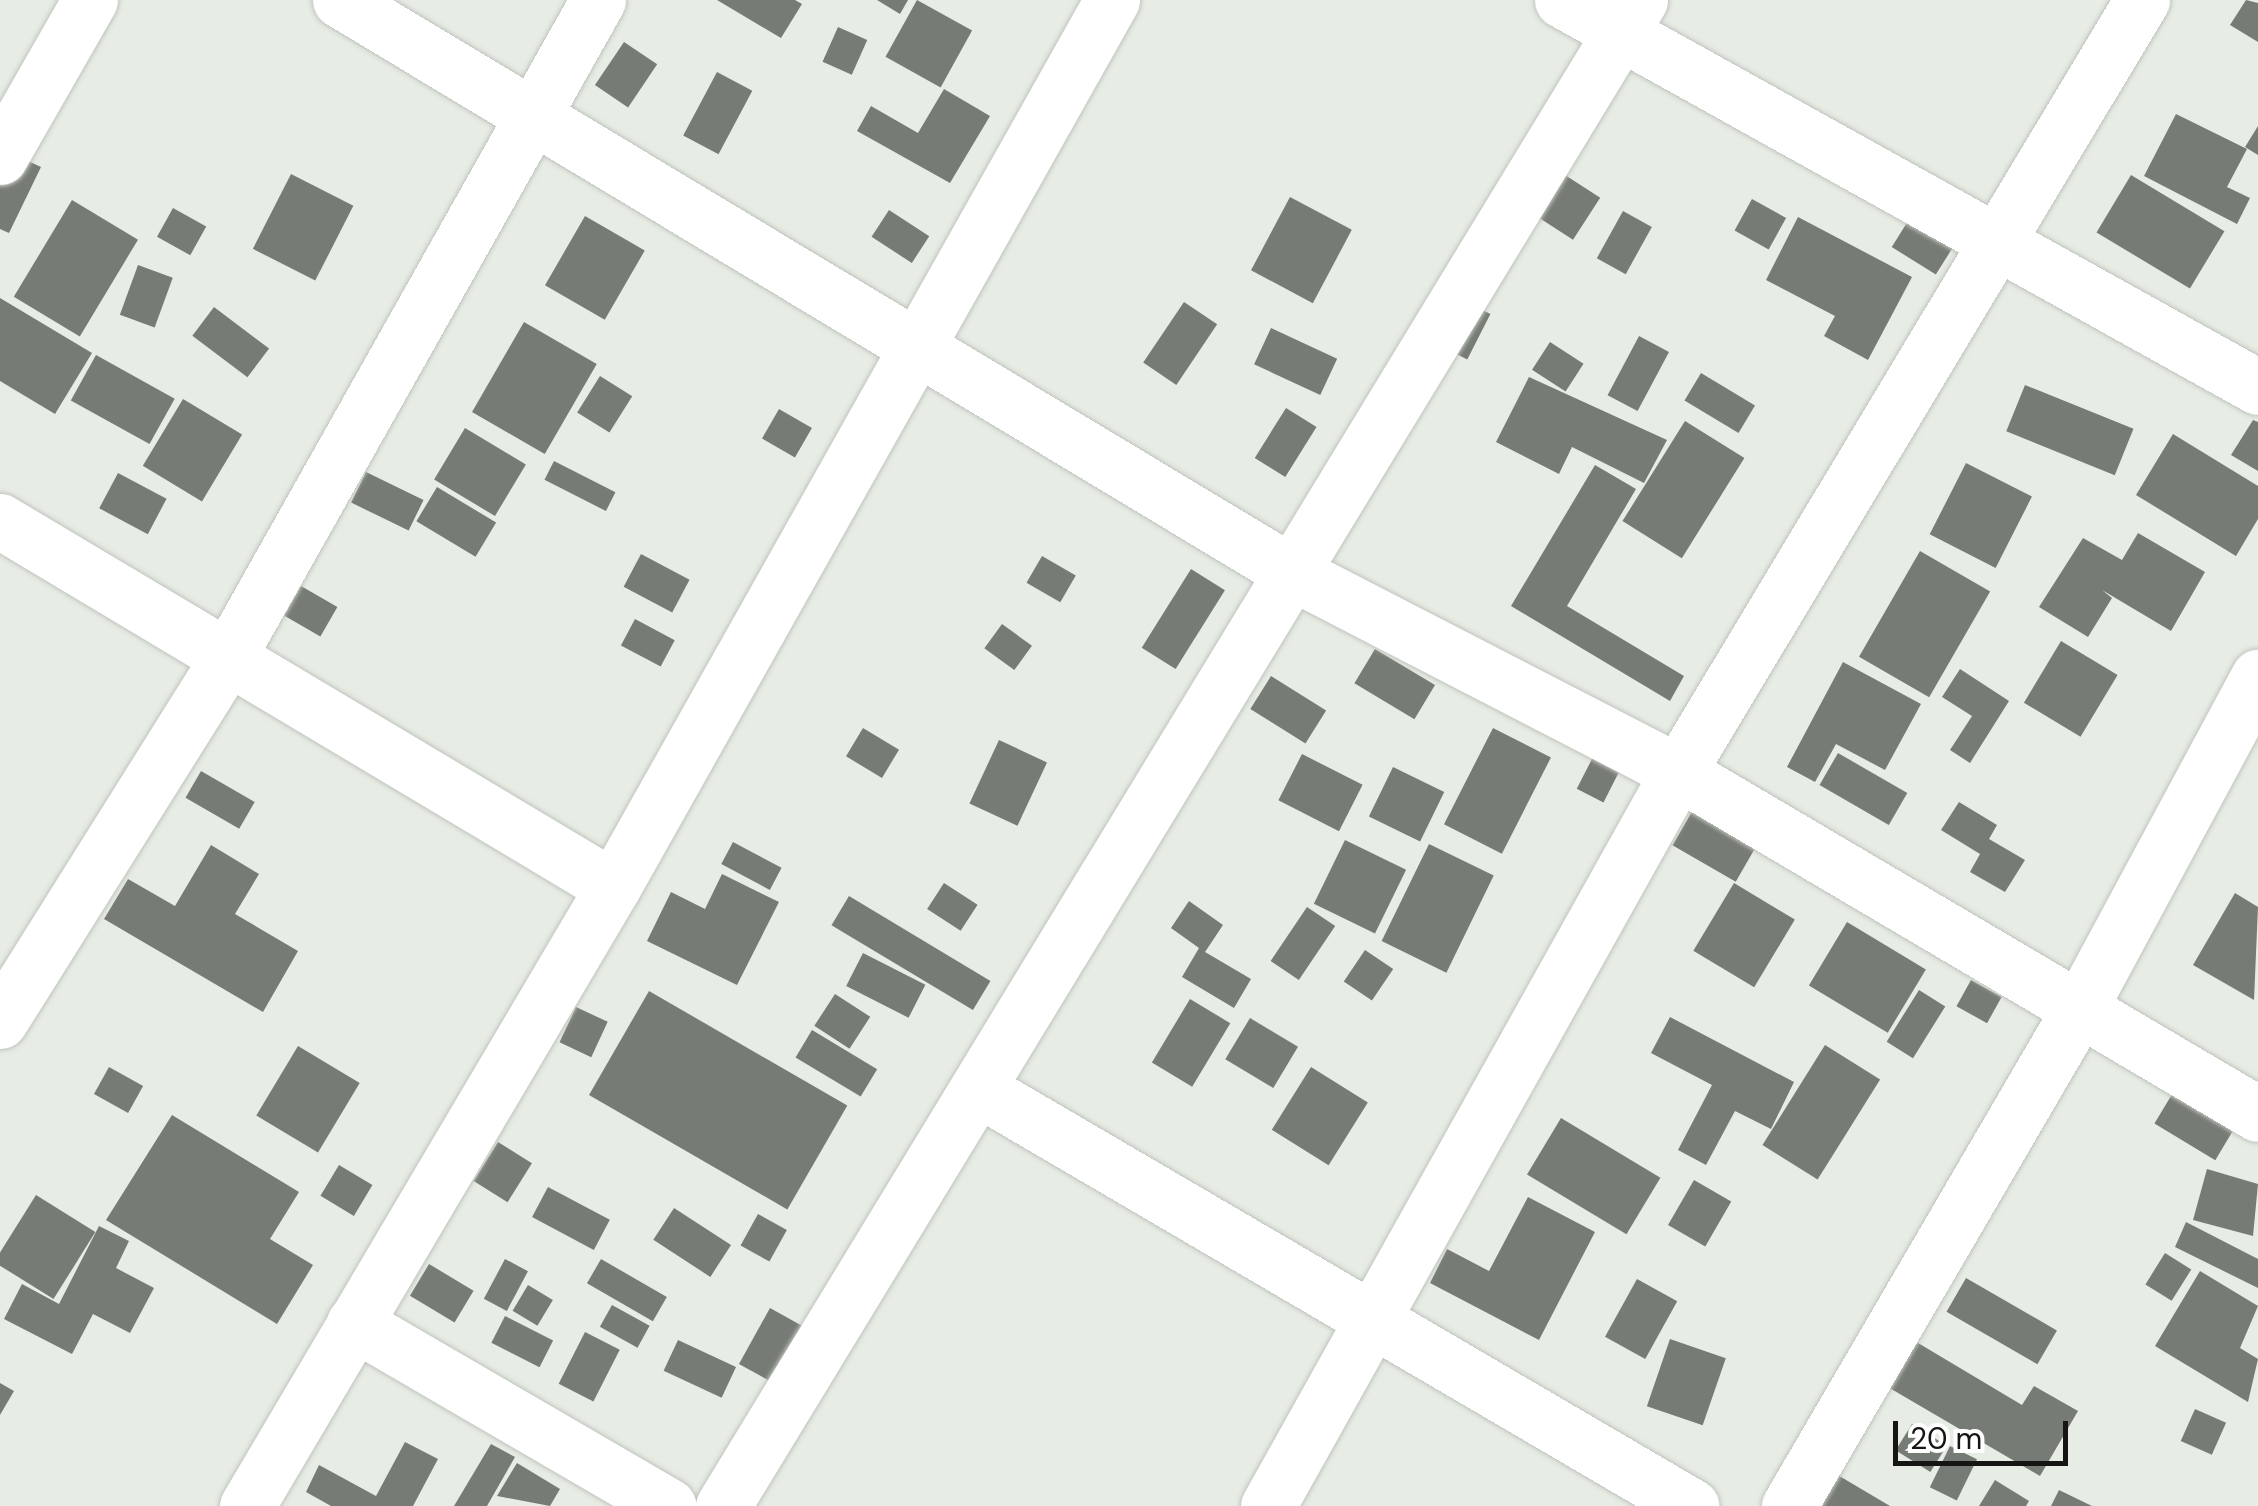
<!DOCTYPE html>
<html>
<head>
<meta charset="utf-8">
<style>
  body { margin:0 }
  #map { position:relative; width:2258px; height:1506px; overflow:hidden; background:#e7ece5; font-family:"DM Sans",sans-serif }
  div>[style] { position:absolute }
  .building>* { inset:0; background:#777b75; transform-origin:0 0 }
  .roads { filter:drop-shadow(0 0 2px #bfc4bd) drop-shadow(0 0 2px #bfc4bd) }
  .street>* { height:55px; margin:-27.5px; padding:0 27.5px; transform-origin:27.5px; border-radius:27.5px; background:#fff }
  span { translate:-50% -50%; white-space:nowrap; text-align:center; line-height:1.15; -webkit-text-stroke:9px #fff; paint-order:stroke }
  .scale { position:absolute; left:1893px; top:1421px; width:175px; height:45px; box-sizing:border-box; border:5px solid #151614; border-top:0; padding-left:12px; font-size:30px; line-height:35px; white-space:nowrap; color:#151614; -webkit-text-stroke:8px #fff; paint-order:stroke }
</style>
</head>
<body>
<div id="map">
  <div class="building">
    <i style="clip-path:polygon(717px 0,795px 0,802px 4px,781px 38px)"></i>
    <i style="clip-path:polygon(877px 0,908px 0,900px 14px)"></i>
    <i style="left:917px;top:0;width:63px;height:65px;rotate:29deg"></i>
    <i style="clip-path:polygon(2246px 0,2258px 3px,2258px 42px,2230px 25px)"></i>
    <i style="left:838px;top:27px;width:32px;height:38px;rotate:24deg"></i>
    <i style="left:624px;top:42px;width:40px;height:52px;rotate:34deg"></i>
    <i style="left:717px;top:72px;width:40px;height:72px;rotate:28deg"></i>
    <i style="clip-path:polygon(944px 89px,990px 116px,950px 183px,857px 131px,871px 106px,918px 133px)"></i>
    <i style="clip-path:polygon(2176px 114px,2247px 149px,2227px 187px,2250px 198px,2237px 224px,2144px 176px)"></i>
    <i style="clip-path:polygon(2258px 126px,2258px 155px,2245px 147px)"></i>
    <i style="clip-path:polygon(13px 154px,41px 167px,9px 233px,0 229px,0 181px)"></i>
    <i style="left:291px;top:174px;width:70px;height:84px;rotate:27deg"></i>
    <i style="left:1565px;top:175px;width:42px;height:50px;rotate:33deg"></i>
    <i style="left:2131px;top:175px;width:109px;height:67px;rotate:31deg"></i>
    <i style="left:1290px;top:197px;width:70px;height:83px;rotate:28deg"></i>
    <i style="left:1923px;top:197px;width:52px;height:59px;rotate:32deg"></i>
    <i style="left:1752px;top:199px;width:39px;height:36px;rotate:29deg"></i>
    <i style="left:72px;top:200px;width:77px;height:113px;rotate:31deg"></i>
    <i style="left:173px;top:208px;width:38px;height:33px;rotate:29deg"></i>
    <i style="left:889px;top:210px;width:48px;height:32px;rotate:33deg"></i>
    <i style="left:1623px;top:211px;width:33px;height:54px;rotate:29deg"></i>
    <i style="left:585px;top:216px;width:69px;height:80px;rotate:30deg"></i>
    <i style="clip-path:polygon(1798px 217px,1912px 277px,1868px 360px,1824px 336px,1835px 316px,1766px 280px)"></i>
    <i style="left:138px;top:265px;width:37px;height:53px;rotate:20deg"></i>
    <i style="clip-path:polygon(0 298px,92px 353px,55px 414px,0 381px)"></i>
    <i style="left:1461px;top:299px;width:33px;height:51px;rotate:27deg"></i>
    <i style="left:1184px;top:302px;width:40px;height:73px;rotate:34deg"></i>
    <i style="left:214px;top:307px;width:69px;height:36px;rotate:37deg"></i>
    <i style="left:524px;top:322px;width:84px;height:104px;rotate:30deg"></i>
    <i style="left:1271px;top:328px;width:73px;height:40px;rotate:25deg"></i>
    <i style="left:1639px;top:336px;width:34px;height:67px;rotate:28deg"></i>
    <i style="left:1550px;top:342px;width:40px;height:33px;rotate:33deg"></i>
    <i style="left:96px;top:355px;width:90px;height:52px;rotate:29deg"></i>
    <i style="left:1701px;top:373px;width:63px;height:32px;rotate:31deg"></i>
    <i style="left:600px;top:376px;width:38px;height:43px;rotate:32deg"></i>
    <i style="clip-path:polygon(1529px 377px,1667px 440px,1644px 483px,1572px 447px,1559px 474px,1496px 442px)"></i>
    <i style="left:2025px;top:385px;width:117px;height:50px;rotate:22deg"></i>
    <i style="left:183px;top:399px;width:69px;height:78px;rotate:31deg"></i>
    <i style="left:1286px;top:408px;width:36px;height:59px;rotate:32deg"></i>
    <i style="left:779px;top:409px;width:38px;height:34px;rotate:30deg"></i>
    <i style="clip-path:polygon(2253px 420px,2258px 422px,2258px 471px,2231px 455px)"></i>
    <i style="left:1685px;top:421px;width:70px;height:118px;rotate:32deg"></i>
    <i style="left:465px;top:428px;width:71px;height:60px;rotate:31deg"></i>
    <i style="clip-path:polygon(2173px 434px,2258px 486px,2258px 519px,2236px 556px,2136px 495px)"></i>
    <i style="left:554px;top:461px;width:69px;height:21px;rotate:27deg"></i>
    <i style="left:1966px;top:463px;width:74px;height:80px;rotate:27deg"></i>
    <i style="clip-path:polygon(1595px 465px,1636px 489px,1567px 606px,1684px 676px,1670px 701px,1511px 606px)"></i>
    <i style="left:366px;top:472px;width:64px;height:34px;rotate:26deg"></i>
    <i style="left:118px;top:473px;width:55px;height:40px;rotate:28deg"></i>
    <i style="left:437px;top:487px;width:69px;height:40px;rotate:31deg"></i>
    <i style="clip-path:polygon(2138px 533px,2205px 572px,2171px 631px,2102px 590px,2112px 598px,2088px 637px,2039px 607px,2083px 538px,2122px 560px)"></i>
    <i style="left:1920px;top:551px;width:81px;height:122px;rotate:30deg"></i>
    <i style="left:641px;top:554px;width:55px;height:37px;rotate:28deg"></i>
    <i style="left:1042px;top:556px;width:39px;height:31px;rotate:30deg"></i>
    <i style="left:1191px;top:569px;width:40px;height:93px;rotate:32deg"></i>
    <i style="left:301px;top:586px;width:42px;height:34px;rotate:30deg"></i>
    <i style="left:635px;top:619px;width:45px;height:30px;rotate:28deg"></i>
    <i style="left:1002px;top:624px;width:37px;height:30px;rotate:36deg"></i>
    <i style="left:2061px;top:641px;width:66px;height:72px;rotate:31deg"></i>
    <i style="left:1375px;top:649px;width:70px;height:40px;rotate:31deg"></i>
    <i style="clip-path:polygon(1843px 662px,1921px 704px,1885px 770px,1836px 744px,1815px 782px,1787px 767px)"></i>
    <i style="clip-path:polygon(1960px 669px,2009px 701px,1970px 763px,1950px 750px,1972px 716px,1942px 697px)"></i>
    <i style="left:1271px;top:676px;width:65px;height:39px;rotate:32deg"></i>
    <i style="left:863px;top:728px;width:42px;height:33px;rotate:31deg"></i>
    <i style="left:1493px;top:728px;width:65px;height:108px;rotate:27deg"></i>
    <i style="left:999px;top:740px;width:53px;height:70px;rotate:25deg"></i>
    <i style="left:1838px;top:753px;width:80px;height:37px;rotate:30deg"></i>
    <i style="left:1302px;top:754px;width:68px;height:52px;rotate:27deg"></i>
    <i style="left:1594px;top:755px;width:30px;height:38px;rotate:27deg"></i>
    <i style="left:1393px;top:767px;width:57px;height:55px;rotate:26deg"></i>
    <i style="left:201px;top:771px;width:62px;height:31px;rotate:30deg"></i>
    <i style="left:1698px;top:801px;width:73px;height:51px;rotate:30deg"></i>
    <i style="clip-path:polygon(1959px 802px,1997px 825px,1989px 839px,2025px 860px,2005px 892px,1970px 872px,1980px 854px,1941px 830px)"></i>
    <i style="left:1345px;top:840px;width:68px;height:71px;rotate:26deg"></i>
    <i style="left:733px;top:842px;width:55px;height:25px;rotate:28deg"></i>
    <i style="left:1429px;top:844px;width:72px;height:108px;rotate:26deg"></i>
    <i style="clip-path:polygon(211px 845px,259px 874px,235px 914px,298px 951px,263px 1012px,104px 919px,128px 879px,175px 906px)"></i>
    <i style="clip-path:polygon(722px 874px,779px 902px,737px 985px,647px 941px,671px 892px,705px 909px)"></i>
    <i style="left:944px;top:883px;width:40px;height:31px;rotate:33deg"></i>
    <i style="left:1734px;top:883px;width:71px;height:79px;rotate:31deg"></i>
    <i style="clip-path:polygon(2235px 893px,2258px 907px,2254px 1000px,2193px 965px)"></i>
    <i style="left:849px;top:896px;width:165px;height:34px;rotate:31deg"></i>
    <i style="clip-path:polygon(1189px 901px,1223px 925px,1205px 952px,1251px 979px,1234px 1008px,1182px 977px,1199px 948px,1171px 928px)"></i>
    <i style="left:1307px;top:907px;width:34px;height:65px;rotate:34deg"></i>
    <i style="left:1847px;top:922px;width:92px;height:74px;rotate:31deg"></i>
    <i style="left:1365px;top:950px;width:34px;height:38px;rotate:34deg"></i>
    <i style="left:863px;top:953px;width:70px;height:37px;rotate:27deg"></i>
    <i style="left:1971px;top:980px;width:35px;height:30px;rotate:29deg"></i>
    <i style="left:1919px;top:990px;width:31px;height:61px;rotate:32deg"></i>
    <i style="left:649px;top:991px;width:229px;height:120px;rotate:30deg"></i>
    <i style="left:835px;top:994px;width:42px;height:38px;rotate:33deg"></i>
    <i style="left:1190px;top:999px;width:47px;height:74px;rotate:31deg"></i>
    <i style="left:576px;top:1007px;width:35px;height:39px;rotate:25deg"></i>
    <i style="clip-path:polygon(1670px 1017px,1794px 1082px,1771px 1129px,1735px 1111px,1706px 1165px,1678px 1150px,1712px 1085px,1651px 1053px)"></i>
    <i style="left:1250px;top:1018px;width:56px;height:48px;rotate:31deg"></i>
    <i style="left:812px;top:1030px;width:76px;height:32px;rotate:31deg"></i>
    <i style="left:1825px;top:1045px;width:65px;height:118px;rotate:32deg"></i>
    <i style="left:298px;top:1046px;width:72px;height:81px;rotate:31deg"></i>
    <i style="left:109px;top:1067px;width:39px;height:31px;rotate:29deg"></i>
    <i style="left:1311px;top:1067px;width:67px;height:74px;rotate:32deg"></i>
    <i style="left:2174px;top:1091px;width:71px;height:38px;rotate:31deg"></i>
    <i style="clip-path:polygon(172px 1115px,299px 1192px,270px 1239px,313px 1265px,277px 1324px,106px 1220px)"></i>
    <i style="left:1561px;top:1118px;width:116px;height:66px;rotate:31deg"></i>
    <i style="left:498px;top:1142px;width:40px;height:46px;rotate:32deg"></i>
    <i style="left:339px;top:1165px;width:39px;height:36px;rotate:31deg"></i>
    <i style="clip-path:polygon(2207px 1169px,2258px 1184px,2253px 1236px,2193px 1220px)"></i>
    <i style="left:1694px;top:1180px;width:43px;height:52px;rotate:30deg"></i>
    <i style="left:548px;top:1187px;width:70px;height:34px;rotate:28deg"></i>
    <i style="left:36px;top:1195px;width:70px;height:79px;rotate:32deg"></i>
    <i style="clip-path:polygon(1528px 1197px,1595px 1232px,1539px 1340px,1430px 1283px,1447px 1249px,1489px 1271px)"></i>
    <i style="left:674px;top:1208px;width:68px;height:38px;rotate:33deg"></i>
    <i style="left:758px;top:1214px;width:33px;height:36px;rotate:29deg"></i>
    <i style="clip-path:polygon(2186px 1222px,2258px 1259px,2258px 1288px,2175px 1247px)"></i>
    <i style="clip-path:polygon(99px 1226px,129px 1241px,116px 1268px,154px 1288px,130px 1333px,93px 1314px,72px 1354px,4px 1319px,22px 1284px,59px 1304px)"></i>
    <i style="left:2165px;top:1253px;width:31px;height:37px;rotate:32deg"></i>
    <i style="left:505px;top:1259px;width:26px;height:45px;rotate:28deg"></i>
    <i style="left:601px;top:1259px;width:76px;height:28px;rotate:30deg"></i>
    <i style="left:429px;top:1264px;width:52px;height:37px;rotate:31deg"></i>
    <i style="clip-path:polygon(2200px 1271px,2258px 1306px,2240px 1348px,2258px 1359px,2248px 1402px,2155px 1346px)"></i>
    <i style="left:1966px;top:1278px;width:105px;height:39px;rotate:30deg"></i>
    <i style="left:1637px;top:1279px;width:46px;height:66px;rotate:29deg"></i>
    <i style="left:528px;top:1285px;width:29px;height:30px;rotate:31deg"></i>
    <i style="left:612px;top:1305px;width:43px;height:25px;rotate:29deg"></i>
    <i style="left:770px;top:1308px;width:38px;height:64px;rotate:29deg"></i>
    <i style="left:505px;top:1316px;width:54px;height:30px;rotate:27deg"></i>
    <i style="left:585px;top:1332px;width:39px;height:58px;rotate:27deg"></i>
    <i style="clip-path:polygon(1908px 1337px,2022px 1405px,2034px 1386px,2078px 1411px,2040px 1476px,1881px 1383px)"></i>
    <i style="left:1670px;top:1339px;width:59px;height:71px;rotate:19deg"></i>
    <i style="left:678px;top:1340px;width:64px;height:34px;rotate:25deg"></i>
    <i style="clip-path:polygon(0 1383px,14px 1391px,0 1415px)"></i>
    <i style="left:2195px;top:1409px;width:34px;height:35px;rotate:24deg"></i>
    <i style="left:1912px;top:1424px;width:41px;height:31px;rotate:32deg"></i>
    <i style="clip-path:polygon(405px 1442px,438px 1459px,413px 1506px,331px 1506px,306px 1492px,319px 1465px,376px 1496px)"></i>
    <i style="clip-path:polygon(491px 1444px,515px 1457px,487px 1506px,454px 1506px)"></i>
    <i style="left:1950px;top:1446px;width:30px;height:46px;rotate:26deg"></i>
    <i style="clip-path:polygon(517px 1463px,560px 1489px,550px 1506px,497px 1496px)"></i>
    <i style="clip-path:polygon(1836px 1474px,1890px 1506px,1817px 1506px)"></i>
    <i style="clip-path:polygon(1995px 1480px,2029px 1501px,2026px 1506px,1979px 1506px)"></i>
    <i style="clip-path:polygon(2059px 1490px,2092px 1506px,2051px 1506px)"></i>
  </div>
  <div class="roads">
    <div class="street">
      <i style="left:340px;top:0;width:1108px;rotate:31.03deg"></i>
      <i style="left:1289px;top:571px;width:438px;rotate:27.3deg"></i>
      <i style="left:1678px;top:772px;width:673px;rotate:30.53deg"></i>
      <i style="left:1562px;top:0;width:796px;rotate:29.08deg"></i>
      <i style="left:0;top:157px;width:181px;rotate:-60.2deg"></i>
      <i style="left:0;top:521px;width:714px;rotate:30.84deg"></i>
      <i style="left:0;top:1021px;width:430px;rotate:-57.9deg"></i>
      <i style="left:228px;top:657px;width:754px;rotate:-60.61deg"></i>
      <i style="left:982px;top:1091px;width:822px;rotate:30.34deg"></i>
      <i style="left:354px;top:1323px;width:364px;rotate:30.2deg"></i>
      <i style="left:247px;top:1506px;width:719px;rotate:-59.41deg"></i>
      <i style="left:613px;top:887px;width:1018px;rotate:-60.64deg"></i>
      <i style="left:723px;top:1506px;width:1763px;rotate:-58.66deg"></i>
      <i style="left:1268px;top:1506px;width:841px;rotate:-60.81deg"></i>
      <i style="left:1678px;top:772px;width:901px;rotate:-58.99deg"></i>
      <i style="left:1789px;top:1506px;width:571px;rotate:-59.71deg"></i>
      <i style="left:2077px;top:1013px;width:382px;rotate:-61.7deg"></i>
    </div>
  </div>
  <div class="scale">20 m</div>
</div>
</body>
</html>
